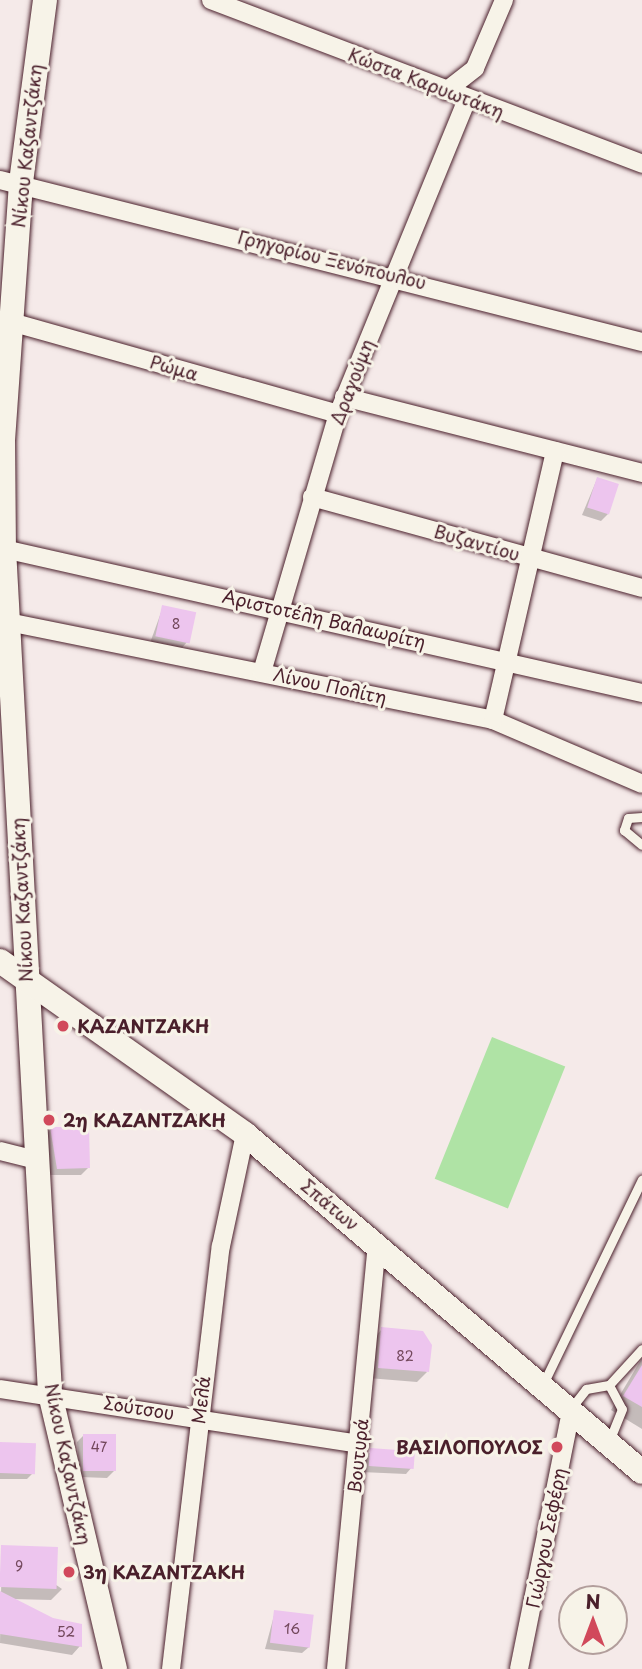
<!DOCTYPE html>
<html>
<head>
<meta charset="utf-8">
<style>
  body { margin:0 }
  #map { position:relative; width:642px; height:1669px; overflow:hidden; background:#f5eae9; font-family:"Playpen Sans",sans-serif }
  div>[style] { position:absolute }
  .green>* { inset:0; background:#afe3a5; transform-origin:0 0 }
  .shadow>* { inset:0; background:#0003 }
  .building>* { inset:0; background:#edc5ee; transform-origin:0 0 }
  .roads { filter:drop-shadow(0 0 2px #4a1f2b) drop-shadow(0 0 2px #4a1f2b) }
  .lane>* { height:9px; margin:-4.5px; padding:0 4.5px; transform-origin:4.5px; border-radius:4.5px; background:#f7f3e8 }
  .street>* { height:18px; margin:-9px; padding:0 9px; transform-origin:9px; border-radius:9px; background:#f7f3e8 }
  .secondary>* { height:24px; margin:-12px; padding:0 12px; transform-origin:12px; border-radius:12px; background:#f7f3e8 }
  .dots>* { width:19px; height:19px; translate:-50% -50%; box-sizing:border-box; border:4px solid #f7f3e8; border-radius:50% }
  span { translate:-50% -50%; white-space:nowrap; text-align:center; line-height:1.15; -webkit-text-stroke:6px #f7f3e8; paint-order:stroke }
  .number-label { font-size:14px; color:#73485c }
  .number-label span { -webkit-text-stroke-width:0 }
  .street-label { font-size:18px; color:#4a1f2b }
  .poi-label { font-size:18px; color:#4a1f2b; font-weight:700 }
  .left { translate:0 -50%; text-align:left }
  .right { translate:-100% -50%; text-align:right }
  .north { position:absolute; left:558px; top:1585px; width:70px; height:70px; box-sizing:border-box; background:#f7f3e8; border:2px solid #b29e9c; border-radius:50%; rotate:0deg; font-size:19px; font-weight:700; line-height:28px; text-align:center; color:#4a1f2b }
  .north::after { content:''; display:block; margin:auto; width:24px; height:32px; background:#d1495b; clip-path:polygon(50% 0,100% 100%,50% 72%,0 100%) }
</style>
</head>
<body>
<div id="map">
  <div class="green">
    <i style="left:492px;top:1037px;width:79px;height:153px;rotate:22deg"></i>
  </div>
  <div class="shadow">
    <i style="clip-path:polygon(597px 479px,608px 514px,601px 521px,582px 515px)"></i>
    <i style="clip-path:polygon(163px 607px,187px 642px,181px 649px,150px 643px)"></i>
    <i style="clip-path:polygon(51px 1129px,88px 1168px,81px 1175px,50px 1175px,44px 1136px)"></i>
    <i style="clip-path:polygon(382px 1329px,427px 1372px,417px 1382px,368px 1378px,372px 1340px)"></i>
    <i style="clip-path:polygon(642px 1358px,642px 1429px,611px 1410px)"></i>
    <i style="clip-path:polygon(83px 1436px,114px 1471px,107px 1478px,80px 1477px,77px 1442px)"></i>
    <i style="clip-path:polygon(0 1444px,33px 1473px,27px 1479px,0 1479px)"></i>
    <i style="clip-path:polygon(369px 1453px,412px 1467px,406px 1474px,361px 1472px)"></i>
    <i style="clip-path:polygon(2px 1547px,62px 1589px,51px 1600px,12px 1599px,80px 1646px,72px 1655px,0 1643px)"></i>
    <i style="clip-path:polygon(275px 1612px,309px 1647px,302px 1653px,265px 1649px)"></i>
  </div>
  <div class="building">
    <i style="left:597px;top:477px;width:23px;height:32px;rotate:18deg"></i>
    <i style="left:162px;top:605px;width:35px;height:32px;rotate:12deg"></i>
    <i style="clip-path:polygon(50px 1127px,89px 1127px,90px 1168px,57px 1169px)"></i>
    <i style="clip-path:polygon(381px 1327px,423px 1331px,432px 1345px,429px 1372px,378px 1368px)"></i>
    <i style="clip-path:polygon(642px 1365px,642px 1407px,623px 1396px)"></i>
    <i style="left:83px;top:1434px;width:33px;height:37px"></i>
    <i style="left:0;top:1442px;width:36px;height:31px;rotate:2deg"></i>
    <i style="left:370px;top:1448px;width:45px;height:18px;rotate:4deg"></i>
    <i style="left:1px;top:1545px;width:57px;height:42px;rotate:2deg"></i>
    <i style="clip-path:polygon(0 1591px,53px 1618px,82px 1624px,82px 1647px,0 1634px)"></i>
    <i style="left:274px;top:1610px;width:40px;height:33px;rotate:7deg"></i>
  </div>
  <div class="roads">
    <div class="lane">
      <i style="left:642px;top:817px;width:14px;rotate:176deg"></i>
      <i style="left:628px;top:818px;width:13px;rotate:108deg"></i>
      <i style="left:624px;top:830px;width:23px;rotate:40deg"></i>
      <i style="left:544px;top:1382px;width:225px;rotate:-64.2deg"></i>
      <i style="left:609px;top:1385px;width:49px;rotate:-47.5deg"></i>
      <i style="left:572px;top:1407px;width:23px;rotate:-52deg"></i>
      <i style="left:586px;top:1389px;width:23px;rotate:-10deg"></i>
      <i style="left:609px;top:1385px;width:27px;rotate:62deg"></i>
      <i style="left:622px;top:1409px;width:35px;rotate:112deg"></i>
    </div>
    <div class="street">
      <i style="left:211px;top:0;width:461px;rotate:20.8deg"></i>
      <i style="left:446px;top:91px;width:37px;rotate:-38deg"></i>
      <i style="left:475px;top:68px;width:74px;rotate:-66.9deg"></i>
      <i style="left:0;top:180px;width:662px;rotate:14.16deg"></i>
      <i style="left:11px;top:322px;width:340px;rotate:15.7deg"></i>
      <i style="left:344px;top:397px;width:308px;rotate:14.3deg"></i>
      <i style="left:312px;top:497px;width:342px;rotate:15.4deg"></i>
      <i style="left:4px;top:549px;width:654px;rotate:12.72deg"></i>
      <i style="left:8px;top:622px;width:495px;rotate:11.4deg"></i>
      <i style="left:493px;top:720px;width:162px;rotate:23.2deg"></i>
      <i style="left:262px;top:672px;width:269px;rotate:-73.6deg"></i>
      <i style="left:338px;top:414px;width:339px;rotate:-67.7deg"></i>
      <i style="left:493px;top:720px;width:276px;rotate:-77deg"></i>
      <i style="left:0;top:1151px;width:36px;rotate:14deg"></i>
      <i style="left:0;top:1389px;width:364px;rotate:8.7deg"></i>
      <i style="left:171px;top:1669px;width:426px;rotate:-83.3deg"></i>
      <i style="left:221px;top:1246px;width:115px;rotate:-77.9deg"></i>
      <i style="left:336px;top:1669px;width:427px;rotate:-84.5deg"></i>
      <i style="left:519px;top:1669px;width:267px;rotate:-78.6deg"></i>
    </div>
    <div class="secondary">
      <i style="left:45px;top:0;width:185px;rotate:97.5deg"></i>
      <i style="left:21px;top:183px;width:257px;rotate:94deg"></i>
      <i style="left:3px;top:439px;width:110px;rotate:89.5deg"></i>
      <i style="left:4px;top:549px;width:846px;rotate:86.88deg"></i>
      <i style="left:50px;top:1394px;width:283px;rotate:76.7deg"></i>
      <i style="left:0;top:961px;width:300px;rotate:35.2deg"></i>
      <i style="left:245px;top:1134px;width:521px;rotate:40.41deg"></i>
    </div>
  </div>
  <div class="dots">
    <i style="left:63px;top:1026px;background:#d1495b"></i>
    <i style="left:49px;top:1120px;background:#d1495b"></i>
    <i style="left:557px;top:1447px;background:#d1495b"></i>
    <i style="left:69px;top:1572px;background:#d1495b"></i>
  </div>
  <div class="number-label">
    <span style="left:176px;top:624px">8</span>
    <span style="left:405px;top:1356px">82</span>
    <span style="left:99px;top:1447px">47</span>
    <span style="left:19px;top:1566px">9</span>
    <span style="left:292px;top:1629px">16</span>
    <span style="left:66px;top:1632px">52</span>
  </div>
  <div class="street-label">
    <span style="left:426px;top:83px;rotate:21deg">Κώστα Καρυωτάκη</span>
    <span style="left:27px;top:146px;rotate:-84deg">Νίκου Καζαντζάκη</span>
    <span style="left:332px;top:260px;rotate:14deg">Γρηγορίου Ξενόπουλου</span>
    <span style="left:174px;top:368px;rotate:16deg">Ρώμα</span>
    <span style="left:352px;top:382px;rotate:-69deg">Δραγούμη</span>
    <span style="left:477px;top:543px;rotate:16deg">Βυζαντίου</span>
    <span style="left:324px;top:619px;rotate:13deg">Αριστοτέλη Βαλαωρίτη</span>
    <span style="left:330px;top:686px;rotate:12deg">Λίνου Πολίτη</span>
    <span style="left:22px;top:900px;rotate:-93deg">Νίκου Καζαντζάκη</span>
    <span style="left:330px;top:1205px;rotate:40deg">Σπάτων</span>
    <span style="left:201px;top:1400px;rotate:-83deg">Μελά</span>
    <span style="left:139px;top:1408px;rotate:9deg">Σούτσου</span>
    <span style="left:358px;top:1456px;rotate:-84deg">Βουτυρά</span>
    <span style="left:68px;top:1464px;rotate:78deg">Νίκου Καζαντζάκη</span>
    <span style="left:546px;top:1538px;rotate:-79deg">Γιώργου Σεφέρη</span>
  </div>
  <div class="poi-label">
    <span class="left" style="left:77px;top:1026px">ΚΑΖΑΝΤΖΑΚΗ</span>
    <span class="left" style="left:63px;top:1120px">2η ΚΑΖΑΝΤΖΑΚΗ</span>
    <span class="right" style="left:543px;top:1447px">ΒΑΣΙΛΟΠΟΥΛΟΣ</span>
    <span class="left" style="left:83px;top:1572px">3η ΚΑΖΑΝΤΖΑΚΗ</span>
  </div>
  <div class="north">N</div>
</div>
</body>
</html>
